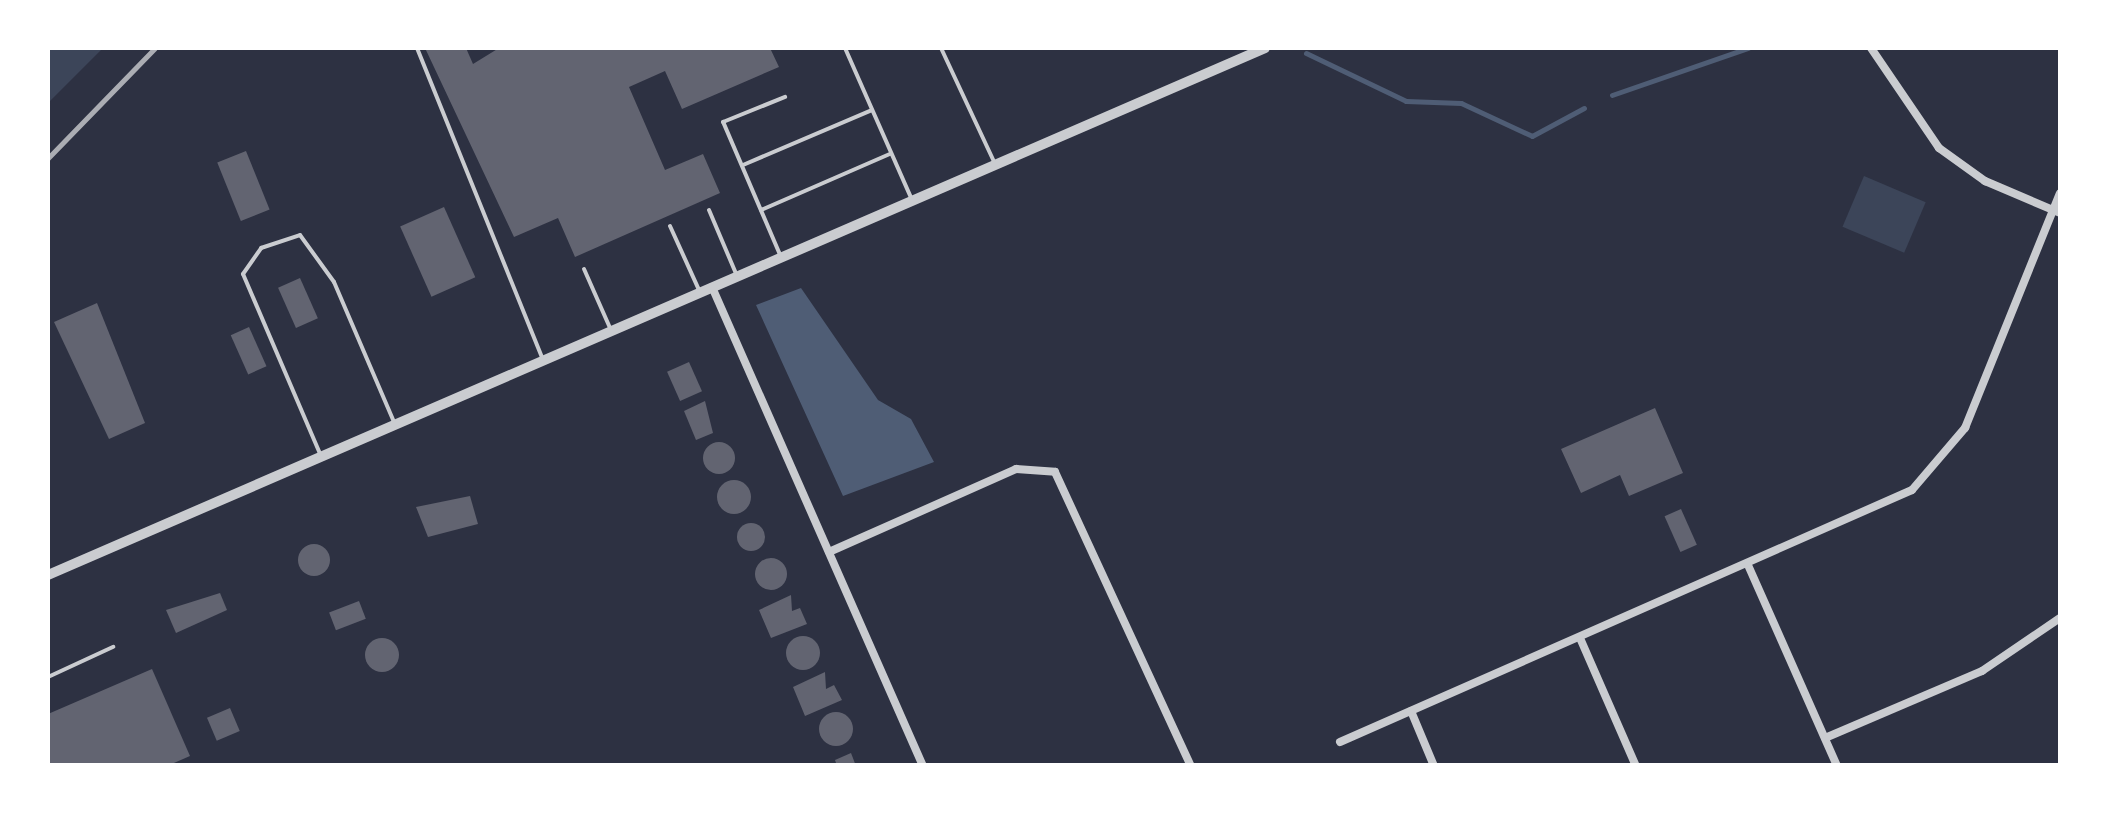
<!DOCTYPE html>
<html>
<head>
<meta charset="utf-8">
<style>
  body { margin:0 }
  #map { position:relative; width:2108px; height:813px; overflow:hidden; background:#2d3142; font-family:"Source Sans 3",sans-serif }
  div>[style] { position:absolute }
  .green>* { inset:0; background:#3c4559; transform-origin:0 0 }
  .water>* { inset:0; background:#4f5d75 }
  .stream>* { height:5px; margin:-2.5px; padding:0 2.5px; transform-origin:2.5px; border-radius:2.5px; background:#4f5d75 }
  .building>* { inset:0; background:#626471; transform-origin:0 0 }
  .round { border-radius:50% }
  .service>* { height:4px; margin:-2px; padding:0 2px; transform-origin:2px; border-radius:2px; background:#caccd0 }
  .minor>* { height:8px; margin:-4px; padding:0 4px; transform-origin:4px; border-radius:4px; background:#caccd0 }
  .tertiary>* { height:10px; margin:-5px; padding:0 5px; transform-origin:5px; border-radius:5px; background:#caccd0 }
  .rail>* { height:5px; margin:-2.5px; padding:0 2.5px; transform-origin:2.5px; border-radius:2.5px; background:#abadb3 }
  span { translate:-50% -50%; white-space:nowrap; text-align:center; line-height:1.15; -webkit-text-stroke:9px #fff; paint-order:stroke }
  .frame { position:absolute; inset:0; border:50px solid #fff; pointer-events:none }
</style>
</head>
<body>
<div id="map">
  <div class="green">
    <i style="clip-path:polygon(48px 48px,103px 48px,48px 103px)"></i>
    <i style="left:1864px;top:176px;width:67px;height:55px;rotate:23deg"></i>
  </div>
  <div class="water">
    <i style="clip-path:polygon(801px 288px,878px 400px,911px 419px,934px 462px,843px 496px,756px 305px)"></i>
  </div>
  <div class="stream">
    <i style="left:1306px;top:53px;width:111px;rotate:25.6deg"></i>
    <i style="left:1406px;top:101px;width:55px;rotate:2.1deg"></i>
    <i style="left:1461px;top:103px;width:78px;rotate:24.9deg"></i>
    <i style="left:1532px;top:136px;width:59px;rotate:-28.3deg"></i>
    <i style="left:1612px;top:95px;width:144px;rotate:-19.1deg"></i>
  </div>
  <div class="building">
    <i style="clip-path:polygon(425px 48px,466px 48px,473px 64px,499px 48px,770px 48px,779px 67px,682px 109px,665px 71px,629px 87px,665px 170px,703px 154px,720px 193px,575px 257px,558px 218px,514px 237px)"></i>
    <i style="left:246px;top:151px;width:63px;height:31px;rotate:68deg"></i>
    <i style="left:444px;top:207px;width:77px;height:48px;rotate:66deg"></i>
    <i style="left:300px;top:278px;width:44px;height:24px;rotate:66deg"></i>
    <i style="clip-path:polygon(97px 303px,145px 423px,109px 439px,54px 322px)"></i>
    <i style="left:249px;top:327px;width:43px;height:20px;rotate:66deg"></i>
    <i style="left:689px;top:362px;width:32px;height:24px;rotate:66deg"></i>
    <i style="clip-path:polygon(705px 401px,713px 433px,696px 440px,684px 411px)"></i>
    <i style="clip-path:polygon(1655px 408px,1683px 473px,1629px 496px,1620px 475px,1581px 493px,1561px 449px)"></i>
    <i class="round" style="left:703px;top:442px;width:32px;height:32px"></i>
    <i class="round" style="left:717px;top:480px;width:34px;height:34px"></i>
    <i style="clip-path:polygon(470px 496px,478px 524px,428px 537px,416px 507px)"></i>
    <i style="left:1681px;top:509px;width:39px;height:18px;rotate:66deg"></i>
    <i class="round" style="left:737px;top:523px;width:28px;height:28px"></i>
    <i class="round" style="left:298px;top:544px;width:32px;height:32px"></i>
    <i class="round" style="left:755px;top:558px;width:32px;height:32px"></i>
    <i style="clip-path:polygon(220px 593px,227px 610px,176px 633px,166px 610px)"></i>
    <i style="clip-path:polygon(791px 595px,792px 611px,800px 608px,807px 624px,771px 638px,759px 610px)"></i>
    <i style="left:359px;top:601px;width:19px;height:32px;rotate:69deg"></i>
    <i class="round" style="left:786px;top:636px;width:34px;height:34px"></i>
    <i class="round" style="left:365px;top:638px;width:34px;height:34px"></i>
    <i style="clip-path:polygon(152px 669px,190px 756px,167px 766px,48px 766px,48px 714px)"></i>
    <i style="clip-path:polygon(825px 672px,826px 689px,834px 685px,842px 700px,805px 716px,793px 687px)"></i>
    <i style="left:230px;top:708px;width:25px;height:25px;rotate:67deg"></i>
    <i class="round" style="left:819px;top:712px;width:34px;height:34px"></i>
    <i style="clip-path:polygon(851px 753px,856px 766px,837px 766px,835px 760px)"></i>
  </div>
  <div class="service">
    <i style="left:417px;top:48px;width:336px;rotate:68deg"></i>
    <i style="left:845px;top:48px;width:166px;rotate:66.2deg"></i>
    <i style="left:941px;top:48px;width:128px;rotate:65deg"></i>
    <i style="left:743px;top:165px;width:140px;rotate:-23.1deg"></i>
    <i style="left:709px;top:210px;width:72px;rotate:67deg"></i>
    <i style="left:761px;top:210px;width:141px;rotate:-23.5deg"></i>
    <i style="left:670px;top:226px;width:72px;rotate:65.6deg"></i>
    <i style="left:781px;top:257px;width:147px;rotate:-113.2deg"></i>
    <i style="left:723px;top:122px;width:67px;rotate:-22deg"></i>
    <i style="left:584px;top:269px;width:64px;rotate:66.2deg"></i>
    <i style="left:321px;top:456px;width:198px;rotate:-113.2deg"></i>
    <i style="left:243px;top:274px;width:32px;rotate:-55deg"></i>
    <i style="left:261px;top:248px;width:41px;rotate:-18.4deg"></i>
    <i style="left:300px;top:235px;width:58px;rotate:54.1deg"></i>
    <i style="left:334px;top:282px;width:155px;rotate:66.8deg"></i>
    <i style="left:48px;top:677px;width:72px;rotate:-24.8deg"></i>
  </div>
  <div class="minor">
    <i style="left:1871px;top:48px;width:121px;rotate:55.8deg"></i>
    <i style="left:1939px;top:148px;width:57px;rotate:35.7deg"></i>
    <i style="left:1985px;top:181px;width:82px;rotate:23.1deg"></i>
    <i style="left:712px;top:287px;width:523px;rotate:66.23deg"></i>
    <i style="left:829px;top:552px;width:205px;rotate:-23.9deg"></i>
    <i style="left:1016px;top:469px;width:39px;rotate:4deg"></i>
    <i style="left:1055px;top:472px;width:324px;rotate:65.2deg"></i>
    <i style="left:1748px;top:565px;width:220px;rotate:66.1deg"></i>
    <i style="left:1580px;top:638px;width:140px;rotate:66.4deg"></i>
    <i style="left:1411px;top:711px;width:60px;rotate:67.3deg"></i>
    <i style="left:1825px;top:738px;width:171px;rotate:-23.1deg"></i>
    <i style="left:1982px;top:671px;width:94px;rotate:-34.2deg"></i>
    <i style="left:1340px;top:742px;width:625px;rotate:-23.78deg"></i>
    <i style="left:1912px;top:490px;width:82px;rotate:-49.5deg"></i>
    <i style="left:1965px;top:428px;width:253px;rotate:-68deg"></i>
  </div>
  <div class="tertiary">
    <i style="left:48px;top:575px;width:1326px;rotate:-23.41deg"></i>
  </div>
  <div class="rail">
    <i style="left:48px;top:158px;width:153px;rotate:-45.8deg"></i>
  </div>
  <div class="frame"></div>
</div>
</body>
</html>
